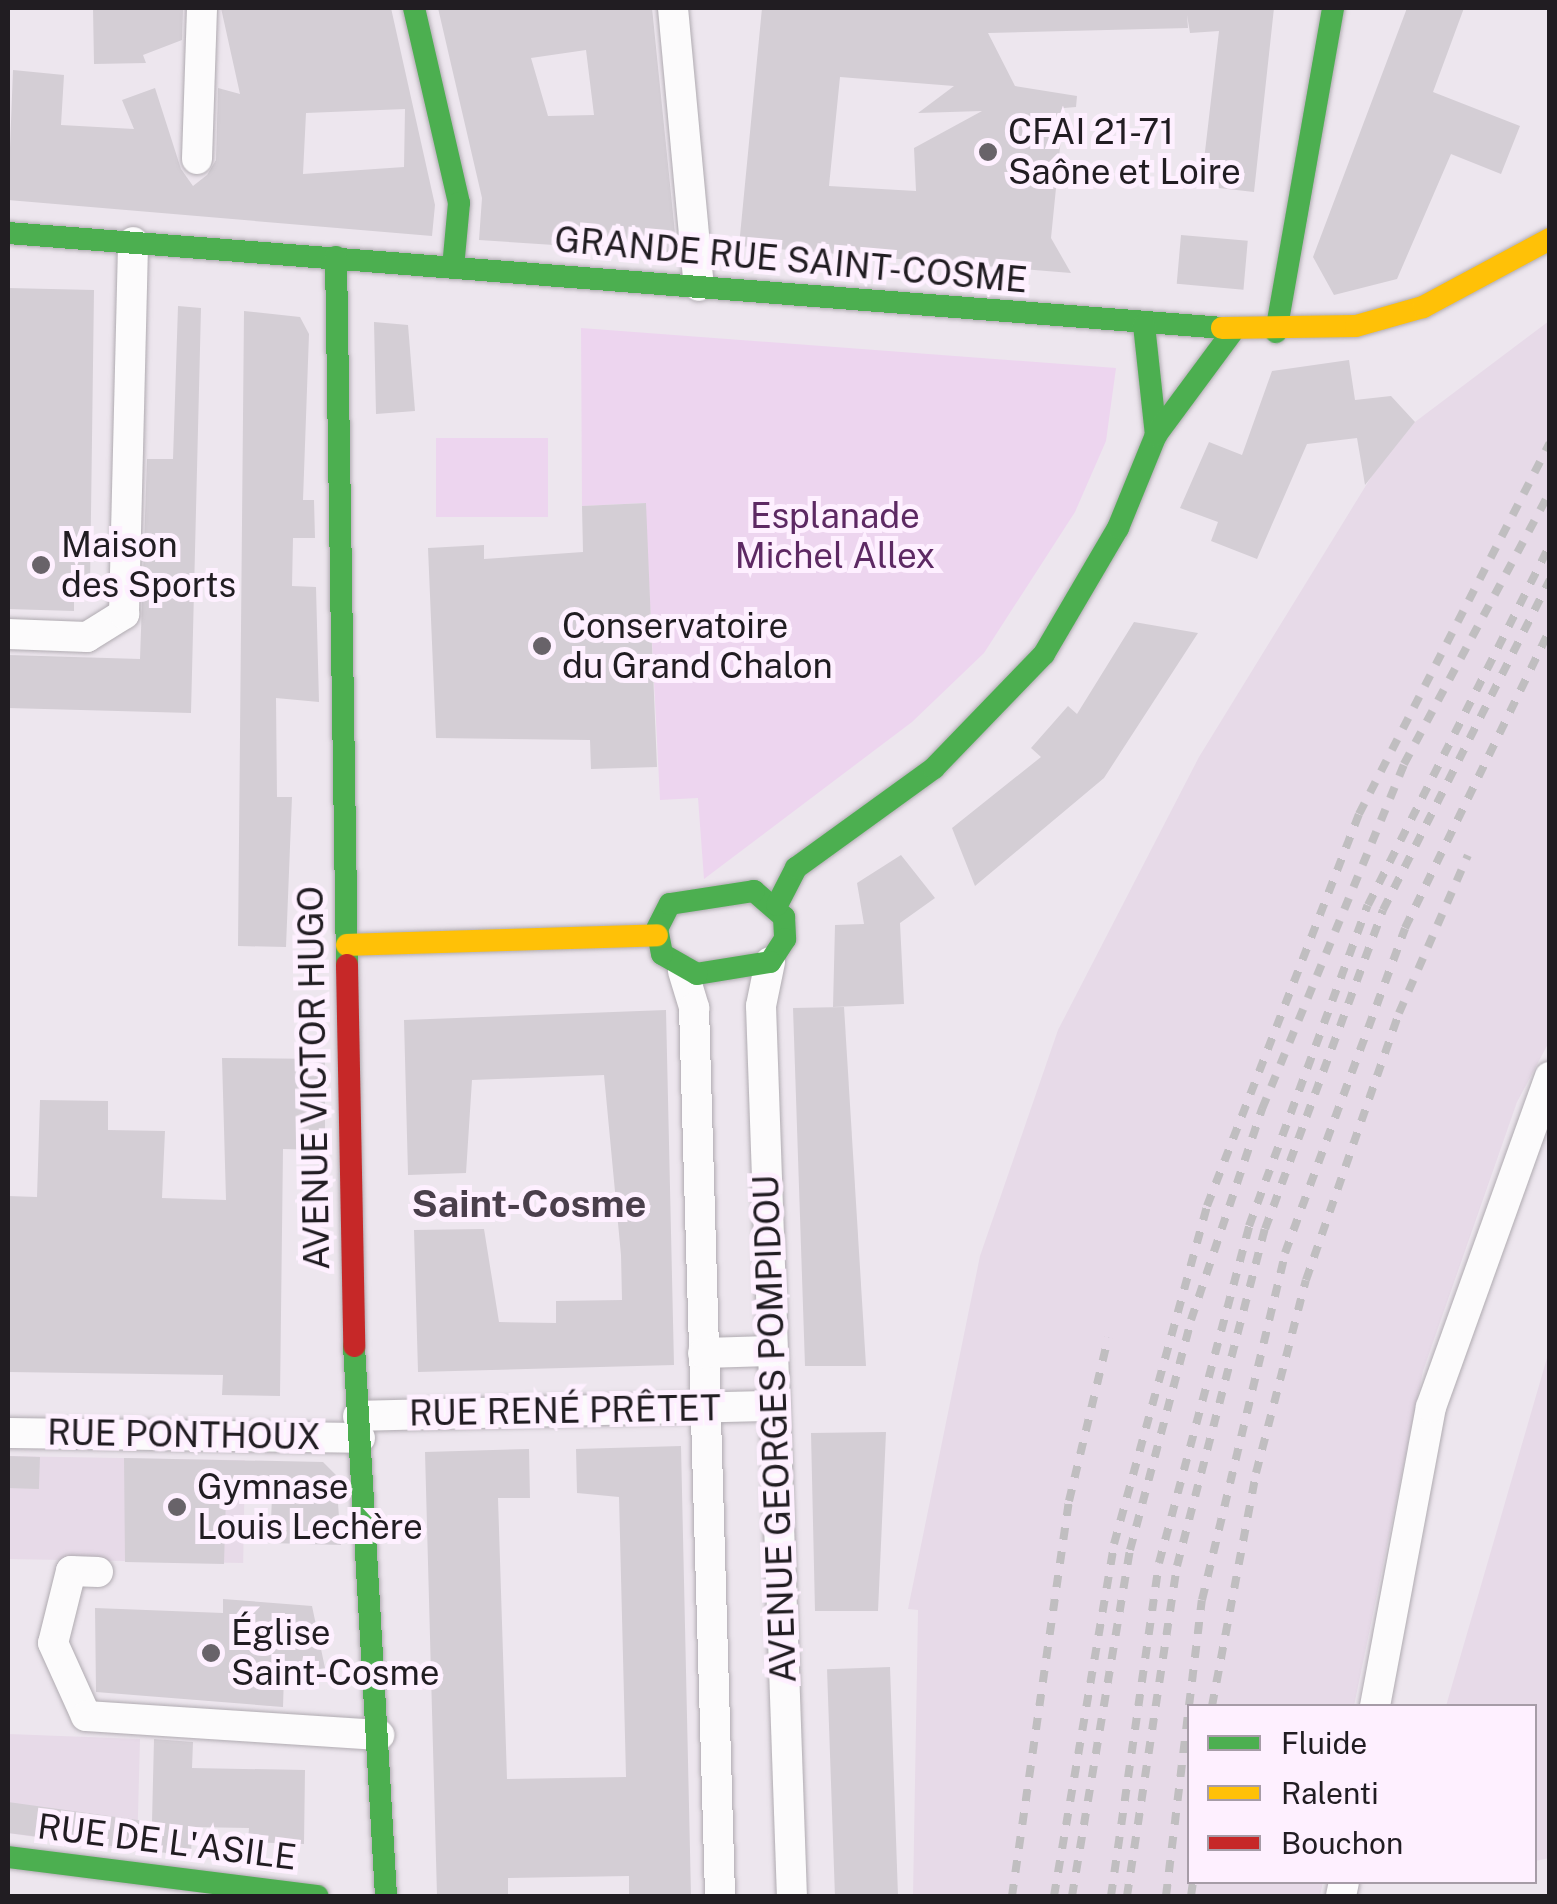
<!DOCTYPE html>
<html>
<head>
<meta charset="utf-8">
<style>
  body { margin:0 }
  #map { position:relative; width:1557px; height:1904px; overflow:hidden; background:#ede6ee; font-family:"Public Sans",sans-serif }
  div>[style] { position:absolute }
  .built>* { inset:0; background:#e7dae8; transform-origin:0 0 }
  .green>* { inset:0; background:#edd5ef; transform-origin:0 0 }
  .building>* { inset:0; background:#d4ced5; transform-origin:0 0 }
  .roads { filter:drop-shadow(0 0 2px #b0abb1) drop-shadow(0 0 2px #b0abb1) }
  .street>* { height:30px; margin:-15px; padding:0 15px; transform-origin:15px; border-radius:15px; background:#fcfbfc }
  .fast>* { height:22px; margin:-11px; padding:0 11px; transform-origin:11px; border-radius:11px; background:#4caf50 }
  .slow>* { height:22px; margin:-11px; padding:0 11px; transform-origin:11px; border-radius:11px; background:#ffc107 }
  .jam>* { height:22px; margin:-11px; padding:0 11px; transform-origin:11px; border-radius:11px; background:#c62828 }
  .rail>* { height:8px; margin-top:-4px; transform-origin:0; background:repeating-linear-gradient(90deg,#c0bec0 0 12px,transparent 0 24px) }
  .dots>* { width:28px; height:28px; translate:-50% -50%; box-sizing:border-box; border:5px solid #fef0ff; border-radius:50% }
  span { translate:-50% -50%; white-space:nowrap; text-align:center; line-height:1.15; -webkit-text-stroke:10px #fef0ff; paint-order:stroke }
  .poi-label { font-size:35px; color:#211d22 }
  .left { translate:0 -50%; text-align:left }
  .street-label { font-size:35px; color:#211d22 }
  .park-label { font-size:35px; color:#5d2963 }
  .neighbourhood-label { font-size:38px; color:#4a3f4b; font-weight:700 }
  .frame { position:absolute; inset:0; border:10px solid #211d22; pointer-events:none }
  .legend { position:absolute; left:1187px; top:1704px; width:350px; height:180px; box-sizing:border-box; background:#fef0ff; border:2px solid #a69ca7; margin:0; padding:12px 18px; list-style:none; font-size:30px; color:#211d22 }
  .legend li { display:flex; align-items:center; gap:20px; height:50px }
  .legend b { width:50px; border:2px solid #a69ca7 }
</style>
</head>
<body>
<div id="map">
  <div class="built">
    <i style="clip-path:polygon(1549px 321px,1549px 1042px,1517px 1102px,1423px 1371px,1354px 1706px,1190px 1706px,1190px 1882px,1323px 1882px,1320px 1896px,913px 1896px,918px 1610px,908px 1609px,980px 1256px,1058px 1030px,1199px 757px,1373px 474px,1415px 422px)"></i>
    <i style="clip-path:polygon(1549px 1351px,1550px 1858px,1535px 1861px,1534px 1706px,1446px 1706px)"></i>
    <i style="left:8px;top:1456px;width:237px;height:103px;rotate:1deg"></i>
    <i style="clip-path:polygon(8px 1734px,140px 1739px,137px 1852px,8px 1833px)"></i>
  </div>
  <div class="green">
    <i style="clip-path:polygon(581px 328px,1116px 368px,1106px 441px,1075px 512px,984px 653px,912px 722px,704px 879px,698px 798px,660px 800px,645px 503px,582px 506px)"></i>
    <i style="left:436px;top:438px;width:112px;height:79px"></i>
  </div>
  <div class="building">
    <i style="clip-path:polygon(93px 8px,183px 8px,182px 40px,143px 55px,146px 63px,94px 64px)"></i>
    <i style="clip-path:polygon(evenodd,221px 8px,391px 8px,435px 205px,432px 236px,8px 200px,13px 70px,64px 75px,61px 125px,134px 129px,122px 100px,155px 88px,181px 169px,193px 186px,207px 175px,216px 160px,218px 88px,240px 94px,221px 8px,405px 109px,404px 167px,303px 174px,306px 113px,405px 109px)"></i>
    <i style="clip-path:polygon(evenodd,438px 8px,652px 8px,677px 253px,479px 240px,482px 198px,438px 8px,586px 50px,594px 115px,548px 116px,531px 58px,586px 50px)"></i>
    <i style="clip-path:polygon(evenodd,762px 8px,1274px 8px,1254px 192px,1201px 186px,1219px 31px,1190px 33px,1187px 15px,1188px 28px,988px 33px,1015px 86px,1077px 96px,1076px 107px,1064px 108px,1051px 238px,1071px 273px,739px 246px,762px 8px,840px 77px,954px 86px,918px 113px,982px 111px,914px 148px,916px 191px,829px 186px,840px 77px)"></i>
    <i style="clip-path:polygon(1407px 8px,1464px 8px,1433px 92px,1520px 126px,1501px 174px,1451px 154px,1397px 279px,1334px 295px,1313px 257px)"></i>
    <i style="left:1181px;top:235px;width:67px;height:49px;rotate:5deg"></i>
    <i style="clip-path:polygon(8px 288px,94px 290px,90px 588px,74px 588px,74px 611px,8px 609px)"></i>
    <i style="clip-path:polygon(178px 306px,201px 308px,191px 713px,8px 708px,8px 655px,140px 659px,147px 459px,173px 459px)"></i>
    <i style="clip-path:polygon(244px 311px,300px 317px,309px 334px,303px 500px,314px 500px,315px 538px,293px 538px,292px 586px,316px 587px,319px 702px,276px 698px,277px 797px,292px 797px,286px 947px,238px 946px)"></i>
    <i style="clip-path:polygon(374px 322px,408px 325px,415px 411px,376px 414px)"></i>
    <i style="clip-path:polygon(1349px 360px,1355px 400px,1391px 396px,1415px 422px,1365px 485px,1357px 438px,1307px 444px,1257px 559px,1211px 541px,1218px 522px,1180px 508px,1209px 442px,1242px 455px,1272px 371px)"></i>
    <i style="clip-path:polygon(646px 503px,657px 767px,591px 769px,590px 740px,436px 738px,428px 548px,484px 545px,484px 559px,583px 552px,582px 506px)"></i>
    <i style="clip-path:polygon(1134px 622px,1198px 633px,1104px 778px,975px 886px,952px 828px,1041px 757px,1031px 748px,1068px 706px,1077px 714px)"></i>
    <i style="clip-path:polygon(901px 855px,935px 898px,900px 923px,904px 1004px,833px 1007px,835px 925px,864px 924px,857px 883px)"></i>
    <i style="clip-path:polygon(844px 1007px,866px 1366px,805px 1366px,793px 1008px)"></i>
    <i style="clip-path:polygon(666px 1010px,674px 1365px,418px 1372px,414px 1230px,484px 1229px,499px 1322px,556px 1323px,556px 1301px,622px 1300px,621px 1255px,604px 1075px,472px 1080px,466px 1173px,408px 1175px,404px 1020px)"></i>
    <i style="clip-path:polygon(222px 1058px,325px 1059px,325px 1150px,283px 1149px,280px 1396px,222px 1395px,223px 1375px,8px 1372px,8px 1196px,37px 1197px,40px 1100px,108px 1101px,108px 1130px,165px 1131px,162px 1198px,226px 1200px)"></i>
    <i style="clip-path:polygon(886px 1432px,878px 1611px,815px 1611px,811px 1433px)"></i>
    <i style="clip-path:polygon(681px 1446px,691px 1896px,629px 1896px,629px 1876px,508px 1878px,508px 1896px,437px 1896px,425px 1452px,529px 1449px,530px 1498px,498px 1498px,507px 1779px,626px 1777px,619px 1497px,577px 1493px,576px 1449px)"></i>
    <i style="left:8px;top:1456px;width:32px;height:32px;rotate:2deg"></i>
    <i style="clip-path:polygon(124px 1458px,323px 1462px,336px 1475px,341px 1545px,270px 1543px,272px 1497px,226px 1496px,224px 1564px,125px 1562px)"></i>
    <i style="clip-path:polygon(223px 1599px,312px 1606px,325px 1668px,284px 1675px,283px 1707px,96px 1692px,95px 1608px,223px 1613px)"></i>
    <i style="left:890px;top:1667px;width:229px;height:63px;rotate:88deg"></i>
    <i style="clip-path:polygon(154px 1739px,193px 1742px,192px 1768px,305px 1770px,304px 1844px,248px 1842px,249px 1828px,192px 1827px,191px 1856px,8px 1833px,8px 1802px,152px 1822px)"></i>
  </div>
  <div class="roads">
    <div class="street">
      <i style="left:673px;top:8px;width:279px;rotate:84.7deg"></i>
      <i style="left:197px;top:159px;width:151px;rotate:-88.1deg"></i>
      <i style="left:8px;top:634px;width:79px;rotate:2.2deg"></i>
      <i style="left:87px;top:637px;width:44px;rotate:-31.9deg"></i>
      <i style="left:124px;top:614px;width:372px;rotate:-88.6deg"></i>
      <i style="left:770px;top:962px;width:45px;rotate:101.6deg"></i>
      <i style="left:761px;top:1006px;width:891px;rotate:88.01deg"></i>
      <i style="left:683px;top:971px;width:39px;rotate:73deg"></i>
      <i style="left:694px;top:1008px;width:888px;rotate:88.32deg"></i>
      <i style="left:703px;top:1353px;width:68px;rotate:-1.7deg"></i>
      <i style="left:358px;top:1416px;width:414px;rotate:-1.4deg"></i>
      <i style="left:8px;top:1433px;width:352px;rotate:0.8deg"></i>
      <i style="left:98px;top:1572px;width:27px;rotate:-178deg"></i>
      <i style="left:71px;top:1571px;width:74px;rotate:104deg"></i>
      <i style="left:53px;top:1643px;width:80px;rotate:65.7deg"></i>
      <i style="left:86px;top:1716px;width:294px;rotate:3.7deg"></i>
      <i style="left:1375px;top:1706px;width:304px;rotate:-79.4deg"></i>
      <i style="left:1431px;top:1407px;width:351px;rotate:-70.2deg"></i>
      <i style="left:1341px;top:1896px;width:14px;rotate:-78deg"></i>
    </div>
    <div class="fast">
      <i style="left:414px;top:8px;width:200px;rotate:77deg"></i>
      <i style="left:459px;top:203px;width:65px;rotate:95.3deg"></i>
      <i style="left:8px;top:233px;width:1218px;rotate:4.47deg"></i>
      <i style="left:336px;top:257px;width:708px;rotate:89.11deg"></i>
      <i style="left:1144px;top:325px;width:111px;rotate:83.8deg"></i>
      <i style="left:1276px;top:332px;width:329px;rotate:-80deg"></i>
      <i style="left:754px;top:891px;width:40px;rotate:41deg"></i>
      <i style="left:784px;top:917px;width:22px;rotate:87deg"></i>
      <i style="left:785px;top:939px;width:27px;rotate:123deg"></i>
      <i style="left:770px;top:962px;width:74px;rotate:170.7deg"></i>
      <i style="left:697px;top:974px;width:40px;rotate:-150.3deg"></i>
      <i style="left:662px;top:954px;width:25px;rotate:-101deg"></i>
      <i style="left:657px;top:929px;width:28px;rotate:-63deg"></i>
      <i style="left:670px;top:904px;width:85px;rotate:-8.8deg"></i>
      <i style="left:777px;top:905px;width:42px;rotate:-62.8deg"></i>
      <i style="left:796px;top:868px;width:170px;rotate:-35.9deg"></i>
      <i style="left:934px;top:768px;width:158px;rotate:-46deg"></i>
      <i style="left:1044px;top:654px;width:146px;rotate:-59.6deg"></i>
      <i style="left:1118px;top:528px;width:100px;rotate:-67.8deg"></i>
      <i style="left:1156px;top:435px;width:129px;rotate:-53.5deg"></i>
      <i style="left:354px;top:1346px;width:551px;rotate:86.67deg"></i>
      <i style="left:8px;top:1857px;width:312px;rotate:7.2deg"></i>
    </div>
    <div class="slow">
      <i style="left:1222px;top:328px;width:134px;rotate:-0.9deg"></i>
      <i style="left:1356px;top:326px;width:70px;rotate:-15.8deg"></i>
      <i style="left:1423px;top:307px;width:144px;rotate:-28.2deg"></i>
      <i style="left:347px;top:945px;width:310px;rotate:-1.8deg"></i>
    </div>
    <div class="jam">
      <i style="left:347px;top:965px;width:381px;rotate:88.9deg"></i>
    </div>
  </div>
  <div class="rail">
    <i style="left:1212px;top:1706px;width:237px;rotate:-79.3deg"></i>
    <i style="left:1256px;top:1473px;width:199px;rotate:-75.5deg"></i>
    <i style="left:1306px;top:1280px;width:283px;rotate:-70.8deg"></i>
    <i style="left:1399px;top:1013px;width:172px;rotate:-66.4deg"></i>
    <i style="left:1012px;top:1896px;width:399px;rotate:-81.8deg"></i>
    <i style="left:1069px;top:1501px;width:168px;rotate:-76.5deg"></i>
    <i style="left:1054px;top:1896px;width:357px;rotate:-80.3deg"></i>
    <i style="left:1114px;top:1544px;width:351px;rotate:-74.6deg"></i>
    <i style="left:1207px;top:1206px;width:420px;rotate:-68.8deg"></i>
    <i style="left:1359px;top:814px;width:417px;rotate:-62.8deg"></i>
    <i style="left:1072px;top:1896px;width:351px;rotate:-80.5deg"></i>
    <i style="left:1130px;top:1550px;width:238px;rotate:-75.1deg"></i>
    <i style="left:1191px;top:1320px;width:223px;rotate:-71.4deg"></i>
    <i style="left:1262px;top:1109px;width:373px;rotate:-67.6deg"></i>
    <i style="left:1404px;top:764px;width:309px;rotate:-61.8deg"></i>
    <i style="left:1111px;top:1896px;width:336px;rotate:-81.8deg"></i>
    <i style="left:1159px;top:1563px;width:349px;rotate:-75deg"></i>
    <i style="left:1249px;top:1226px;width:342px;rotate:-69.7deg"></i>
    <i style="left:1368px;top:905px;width:403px;rotate:-63.2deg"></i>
    <i style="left:1127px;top:1896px;width:334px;rotate:-81.4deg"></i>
    <i style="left:1177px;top:1566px;width:348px;rotate:-75.4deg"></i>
    <i style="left:1265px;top:1229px;width:340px;rotate:-69.7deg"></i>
    <i style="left:1383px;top:910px;width:370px;rotate:-63.2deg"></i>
    <i style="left:1166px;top:1896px;width:298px;rotate:-83.1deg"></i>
    <i style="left:1202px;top:1600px;width:357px;rotate:-76.5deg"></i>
    <i style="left:1285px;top:1253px;width:346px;rotate:-69.7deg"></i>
    <i style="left:1405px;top:928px;width:331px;rotate:-64.1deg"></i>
    <i style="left:1191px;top:1896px;width:14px;rotate:-82deg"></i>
  </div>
  <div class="dots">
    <i style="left:988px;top:152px;background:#686369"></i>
    <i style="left:41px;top:565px;background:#686369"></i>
    <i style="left:542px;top:646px;background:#686369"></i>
    <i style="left:177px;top:1507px;background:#686369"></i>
    <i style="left:211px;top:1653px;background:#686369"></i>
  </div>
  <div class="poi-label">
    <span class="left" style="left:1008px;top:152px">CFAI 21-71<br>Saône et Loire</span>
    <span class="left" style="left:61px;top:565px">Maison<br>des Sports</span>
    <span class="left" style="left:562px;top:646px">Conservatoire<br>du Grand Chalon</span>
    <span class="left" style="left:197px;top:1507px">Gymnase<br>Louis Lechère</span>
    <span class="left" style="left:231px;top:1653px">Église<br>Saint-Cosme</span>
  </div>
  <div class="street-label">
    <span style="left:791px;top:260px;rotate:5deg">GRANDE RUE SAINT-COSME</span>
    <span style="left:314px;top:1078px;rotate:-91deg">AVENUE VICTOR HUGO</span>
    <span style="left:565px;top:1411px;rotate:-1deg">RUE RENÉ PRÊTET</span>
    <span style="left:775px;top:1429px;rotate:-92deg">AVENUE GEORGES POMPIDOU</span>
    <span style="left:184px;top:1435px;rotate:1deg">RUE PONTHOUX</span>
    <span style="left:167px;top:1842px;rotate:7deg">RUE DE L'ASILE</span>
  </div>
  <div class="park-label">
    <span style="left:835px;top:536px">Esplanade<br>Michel Allex</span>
  </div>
  <div class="neighbourhood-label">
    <span style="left:529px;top:1204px">Saint-Cosme</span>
  </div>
  <div class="frame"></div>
  <ul class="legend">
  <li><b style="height:12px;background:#4caf50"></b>Fluide</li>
  <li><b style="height:12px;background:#ffc107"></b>Ralenti</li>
  <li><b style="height:12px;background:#c62828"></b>Bouchon</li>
  </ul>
</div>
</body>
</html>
